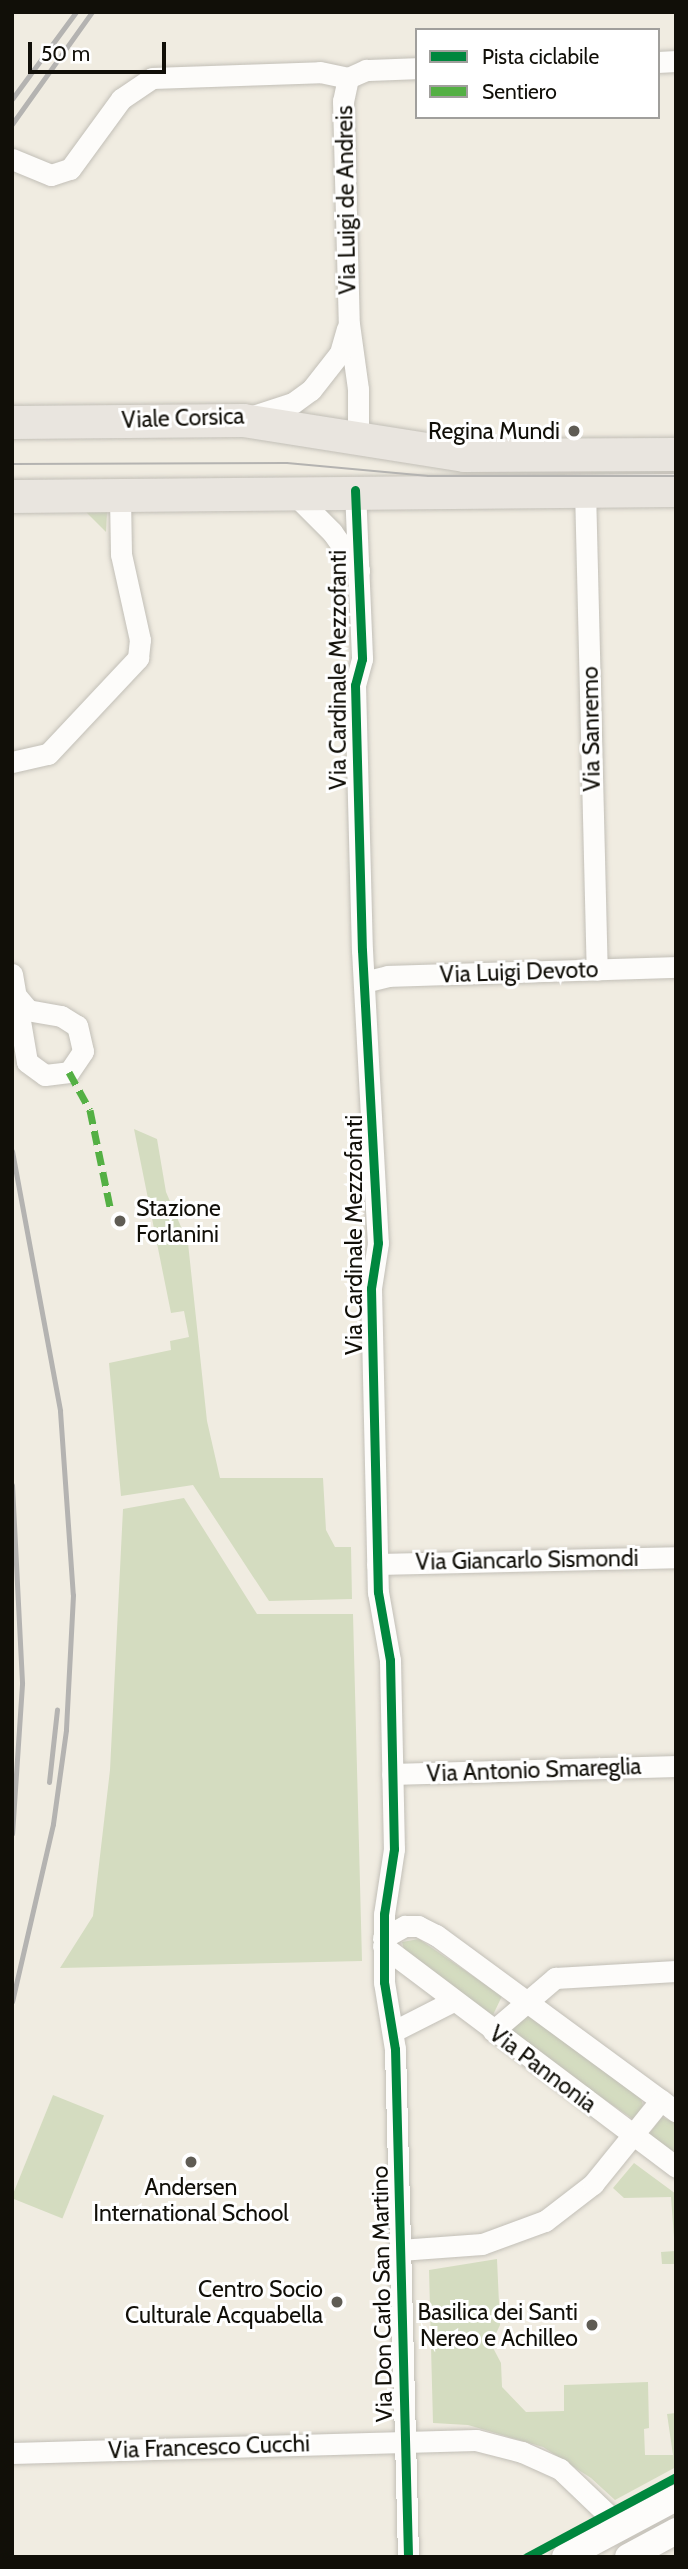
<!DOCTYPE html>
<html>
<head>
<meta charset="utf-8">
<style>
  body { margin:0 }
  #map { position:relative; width:688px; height:2569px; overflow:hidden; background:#f0ece1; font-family:Cabin,sans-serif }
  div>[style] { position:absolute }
  .green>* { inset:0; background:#d4dcc0; transform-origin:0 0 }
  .roads { filter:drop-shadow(0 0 2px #c2bfb7) drop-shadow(0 0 2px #c2bfb7) }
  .minor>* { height:21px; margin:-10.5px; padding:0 10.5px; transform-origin:10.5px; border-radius:10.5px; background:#fdfcfa }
  .tertiary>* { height:26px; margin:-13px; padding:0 13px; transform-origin:13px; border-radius:13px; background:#fdfcfa }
  .primary>* { height:33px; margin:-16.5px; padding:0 16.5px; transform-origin:16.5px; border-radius:16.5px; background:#e9e5df }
  .tram>* { height:2px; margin:-1px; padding:0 1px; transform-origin:1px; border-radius:1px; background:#b4b3b1 }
  .rail>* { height:5px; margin:-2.5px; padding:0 2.5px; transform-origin:2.5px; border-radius:2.5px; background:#b4b3b1 }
  .quiet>* { height:7px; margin-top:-3.5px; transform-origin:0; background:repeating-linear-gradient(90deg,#54b044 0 14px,transparent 0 21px) }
  .cycleway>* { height:9px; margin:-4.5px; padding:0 4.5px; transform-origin:4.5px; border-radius:4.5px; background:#00873e }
  .dots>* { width:19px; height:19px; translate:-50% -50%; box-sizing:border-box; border:4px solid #fff; border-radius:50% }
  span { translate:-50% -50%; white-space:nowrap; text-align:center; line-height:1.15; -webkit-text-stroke:6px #fff; paint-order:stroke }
  .street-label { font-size:23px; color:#110f08 }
  .poi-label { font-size:23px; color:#110f08 }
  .right { translate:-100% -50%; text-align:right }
  .left { translate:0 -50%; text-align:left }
  .frame { position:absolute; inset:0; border:14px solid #110f08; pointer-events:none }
  .legend { position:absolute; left:415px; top:28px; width:245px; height:91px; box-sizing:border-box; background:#fff; border:2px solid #a09f9c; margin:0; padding:9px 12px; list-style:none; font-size:21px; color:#110f08 }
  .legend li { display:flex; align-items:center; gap:14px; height:35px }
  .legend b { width:35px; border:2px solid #a09f9c }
  .scale { position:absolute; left:28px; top:42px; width:138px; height:32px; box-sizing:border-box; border:4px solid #110f08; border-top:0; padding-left:9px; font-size:21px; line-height:24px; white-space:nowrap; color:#110f08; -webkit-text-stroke:5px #fff; paint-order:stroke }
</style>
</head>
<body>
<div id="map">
  <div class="green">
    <i style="clip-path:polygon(86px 512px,107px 512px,106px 532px)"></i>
    <i style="clip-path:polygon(134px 1129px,157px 1139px,166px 1192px,188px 1243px,207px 1421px,220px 1478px,323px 1478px,326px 1530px,335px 1547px,351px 1547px,352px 1599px,269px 1601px,193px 1485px,121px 1496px,109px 1363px,171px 1350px,170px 1341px,189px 1337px,184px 1311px,171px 1313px)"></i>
    <i style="clip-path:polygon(184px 1498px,257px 1614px,353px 1614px,362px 1961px,60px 1968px,93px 1916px,110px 1770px,123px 1509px)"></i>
    <i style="clip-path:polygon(419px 1939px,502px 1996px,493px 2015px,488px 2016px,404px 1949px,402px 1942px)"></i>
    <i style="clip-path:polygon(528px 2014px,641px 2098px,643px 2106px,633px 2119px,511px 2036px,510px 2026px)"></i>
    <i style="left:53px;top:2095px;width:55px;height:111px;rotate:22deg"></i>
    <i style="clip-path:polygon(662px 2117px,676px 2123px,676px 2159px,649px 2134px)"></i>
    <i style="clip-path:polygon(634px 2163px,676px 2194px,676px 2264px,662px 2264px,661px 2252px,675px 2251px,671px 2197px,624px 2198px,613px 2188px)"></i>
    <i style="clip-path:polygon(497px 2259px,500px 2325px,491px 2344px,501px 2363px,502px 2387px,526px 2412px,564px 2411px,564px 2385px,648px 2382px,649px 2428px,644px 2429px,645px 2455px,673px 2455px,667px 2414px,676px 2413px,676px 2467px,615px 2500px,591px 2478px,543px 2447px,468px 2425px,433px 2423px,429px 2270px)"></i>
  </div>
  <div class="roads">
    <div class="minor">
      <i style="left:658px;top:62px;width:18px;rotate:-3deg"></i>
      <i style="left:348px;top:78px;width:24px;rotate:102deg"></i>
      <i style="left:343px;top:101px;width:223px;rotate:88.5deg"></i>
      <i style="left:349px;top:324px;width:66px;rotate:82.1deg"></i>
      <i style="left:358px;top:389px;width:48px;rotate:90deg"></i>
      <i style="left:348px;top:78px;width:20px;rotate:-24deg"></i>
      <i style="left:366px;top:70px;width:51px;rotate:-2.2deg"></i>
      <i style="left:12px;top:159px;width:42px;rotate:22.3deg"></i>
      <i style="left:51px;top:175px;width:20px;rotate:-18deg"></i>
      <i style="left:70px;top:169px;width:87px;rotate:-53.9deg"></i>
      <i style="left:121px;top:99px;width:37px;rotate:-34deg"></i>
      <i style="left:152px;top:78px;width:168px;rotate:-2deg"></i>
      <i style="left:320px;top:72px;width:29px;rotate:12deg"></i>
      <i style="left:250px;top:417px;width:45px;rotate:-18deg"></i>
      <i style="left:293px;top:403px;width:22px;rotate:-36deg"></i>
      <i style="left:311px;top:390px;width:47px;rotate:-51.9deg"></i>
      <i style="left:340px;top:353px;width:25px;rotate:-74deg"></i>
      <i style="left:585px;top:489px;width:481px;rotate:88.6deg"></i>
      <i style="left:355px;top:490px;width:169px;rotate:87.6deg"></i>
      <i style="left:362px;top:659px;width:27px;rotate:105deg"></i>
      <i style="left:355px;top:685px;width:265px;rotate:88.5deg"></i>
      <i style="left:362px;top:950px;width:293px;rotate:86.9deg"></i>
      <i style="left:378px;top:1243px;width:46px;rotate:98.8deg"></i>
      <i style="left:371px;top:1288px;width:304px;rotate:88.7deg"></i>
      <i style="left:378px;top:1592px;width:69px;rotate:80deg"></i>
      <i style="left:390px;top:1660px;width:189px;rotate:88.8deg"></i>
      <i style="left:394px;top:1849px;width:66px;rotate:98.7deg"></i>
      <i style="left:384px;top:1914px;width:68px;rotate:90deg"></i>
      <i style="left:384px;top:1982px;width:68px;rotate:80.7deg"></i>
      <i style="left:395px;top:2049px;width:508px;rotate:88.53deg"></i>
      <i style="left:291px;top:491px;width:58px;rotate:45deg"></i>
      <i style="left:332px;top:532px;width:47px;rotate:54.6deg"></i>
      <i style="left:12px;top:762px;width:37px;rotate:-13deg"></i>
      <i style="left:48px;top:754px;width:132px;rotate:-46.8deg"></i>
      <i style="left:138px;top:658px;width:18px;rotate:-84deg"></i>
      <i style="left:140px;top:640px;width:88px;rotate:-102.5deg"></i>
      <i style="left:121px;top:554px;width:60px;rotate:-91deg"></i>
      <i style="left:12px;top:974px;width:89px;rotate:80.3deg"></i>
      <i style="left:27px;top:1062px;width:22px;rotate:36deg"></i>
      <i style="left:45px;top:1075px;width:24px;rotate:-7deg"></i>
      <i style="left:69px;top:1072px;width:25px;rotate:-56deg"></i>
      <i style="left:83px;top:1051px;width:26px;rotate:-103deg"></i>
      <i style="left:77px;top:1026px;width:19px;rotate:-148deg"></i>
      <i style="left:61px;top:1016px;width:34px;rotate:-170deg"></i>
      <i style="left:28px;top:1010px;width:17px;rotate:-130deg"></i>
      <i style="left:364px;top:982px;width:25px;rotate:-14deg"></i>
      <i style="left:388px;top:976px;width:288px;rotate:-1.8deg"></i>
      <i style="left:377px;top:1564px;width:299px;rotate:-1.3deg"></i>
      <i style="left:392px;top:1774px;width:284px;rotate:-1.6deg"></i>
      <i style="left:383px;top:1938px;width:25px;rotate:-29deg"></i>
      <i style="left:405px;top:1926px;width:13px"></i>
      <i style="left:418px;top:1926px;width:20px;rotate:27deg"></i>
      <i style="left:436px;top:1935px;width:298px;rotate:36.3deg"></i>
      <i style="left:383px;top:1946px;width:367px;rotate:37deg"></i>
      <i style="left:394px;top:2031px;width:66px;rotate:-27deg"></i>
      <i style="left:493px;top:2031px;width:82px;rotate:-40.5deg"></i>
      <i style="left:555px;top:1978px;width:121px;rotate:-3.3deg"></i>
      <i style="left:400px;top:2250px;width:82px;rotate:-4.2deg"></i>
      <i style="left:482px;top:2244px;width:67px;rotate:-20.1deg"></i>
      <i style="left:545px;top:2221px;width:61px;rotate:-37.6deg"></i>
      <i style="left:593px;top:2184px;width:108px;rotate:-51deg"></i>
      <i style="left:12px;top:2453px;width:464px;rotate:-1.6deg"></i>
      <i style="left:476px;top:2440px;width:48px;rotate:14.6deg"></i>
      <i style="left:522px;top:2452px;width:42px;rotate:24.1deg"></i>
      <i style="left:560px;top:2469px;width:86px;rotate:43.6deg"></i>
    </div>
    <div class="tertiary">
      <i style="left:565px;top:2557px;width:126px;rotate:-28deg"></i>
      <i style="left:628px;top:2557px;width:55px;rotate:-28.4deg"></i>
    </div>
    <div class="primary">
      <i style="left:12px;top:422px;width:231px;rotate:-0.5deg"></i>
      <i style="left:243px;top:420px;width:224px;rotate:9deg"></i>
      <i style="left:464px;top:455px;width:212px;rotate:-0.3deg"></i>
      <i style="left:12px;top:496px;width:664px;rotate:-0.52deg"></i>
    </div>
  </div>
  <div class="tram">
    <i style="left:12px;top:464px;width:275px;rotate:-0.2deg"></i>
    <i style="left:287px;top:463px;width:142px;rotate:5.3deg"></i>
    <i style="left:428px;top:476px;width:248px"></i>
  </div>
  <div class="rail">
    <i style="left:12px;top:99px;width:108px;rotate:-53.7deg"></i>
    <i style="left:12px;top:124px;width:138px;rotate:-54.5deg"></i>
    <i style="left:12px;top:1151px;width:264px;rotate:79.5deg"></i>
    <i style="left:60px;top:1411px;width:184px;rotate:86deg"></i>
    <i style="left:73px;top:1595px;width:135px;rotate:93deg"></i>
    <i style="left:66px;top:1730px;width:95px;rotate:97.9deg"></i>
    <i style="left:53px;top:1824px;width:182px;rotate:103deg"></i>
    <i style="left:12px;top:1485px;width:199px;rotate:87.1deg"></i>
    <i style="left:22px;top:1684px;width:150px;rotate:93.8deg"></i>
    <i style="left:49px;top:1782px;width:73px;rotate:-83.7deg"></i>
  </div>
  <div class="quiet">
    <i style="left:69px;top:1072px;width:43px;rotate:61.1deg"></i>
    <i style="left:90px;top:1110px;width:99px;rotate:78.3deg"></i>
  </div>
  <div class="cycleway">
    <i style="left:355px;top:490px;width:169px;rotate:87.6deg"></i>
    <i style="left:362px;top:659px;width:27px;rotate:105deg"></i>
    <i style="left:355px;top:685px;width:265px;rotate:88.5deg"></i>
    <i style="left:362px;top:950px;width:293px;rotate:86.9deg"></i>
    <i style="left:378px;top:1243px;width:46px;rotate:98.8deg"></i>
    <i style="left:371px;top:1288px;width:304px;rotate:88.7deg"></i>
    <i style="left:378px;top:1592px;width:69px;rotate:80deg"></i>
    <i style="left:390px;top:1660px;width:189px;rotate:88.8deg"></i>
    <i style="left:394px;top:1849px;width:66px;rotate:98.7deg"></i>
    <i style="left:384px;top:1914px;width:68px;rotate:90deg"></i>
    <i style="left:384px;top:1982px;width:68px;rotate:80.7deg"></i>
    <i style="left:395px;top:2049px;width:508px;rotate:88.53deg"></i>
    <i style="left:527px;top:2557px;width:169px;rotate:-28.2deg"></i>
  </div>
  <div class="dots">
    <i style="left:574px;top:431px;background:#5f5c54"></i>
    <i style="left:120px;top:1221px;background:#5f5c54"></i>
    <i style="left:191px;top:2162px;background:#5f5c54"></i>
    <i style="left:337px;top:2302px;background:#5f5c54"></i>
    <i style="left:592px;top:2325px;background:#5f5c54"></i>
  </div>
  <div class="street-label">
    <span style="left:346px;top:200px;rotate:-91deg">Via Luigi de Andreis</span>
    <span style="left:183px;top:418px;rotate:-2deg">Viale Corsica</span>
    <span style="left:338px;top:670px;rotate:-90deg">Via Cardinale Mezzofanti</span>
    <span style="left:591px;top:729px;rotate:-91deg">Via Sanremo</span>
    <span style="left:519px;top:972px;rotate:-2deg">Via Luigi Devoto</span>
    <span style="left:354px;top:1235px;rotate:-90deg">Via Cardinale Mezzofanti</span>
    <span style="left:527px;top:1560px;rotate:-1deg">Via Giancarlo Sismondi</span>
    <span style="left:534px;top:1770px;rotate:-2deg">Via Antonio Smareglia</span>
    <span style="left:543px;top:2069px;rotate:37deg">Via Pannonia</span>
    <span style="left:382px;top:2294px;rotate:-91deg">Via Don Carlo San Martino</span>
    <span style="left:209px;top:2447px;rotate:-2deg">Via Francesco Cucchi</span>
  </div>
  <div class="poi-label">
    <span class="right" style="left:560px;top:431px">Regina Mundi</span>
    <span class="left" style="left:136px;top:1221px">Stazione<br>Forlanini</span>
    <span style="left:191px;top:2200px">Andersen<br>International School</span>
    <span class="right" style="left:323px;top:2302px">Centro Socio<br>Culturale Acquabella</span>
    <span class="right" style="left:578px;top:2325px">Basilica dei Santi<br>Nereo e Achilleo</span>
  </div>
  <div class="frame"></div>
  <ul class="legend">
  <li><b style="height:9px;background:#00873e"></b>Pista ciclabile</li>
  <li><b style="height:9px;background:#54b044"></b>Sentiero</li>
  </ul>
  <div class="scale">50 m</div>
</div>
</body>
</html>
